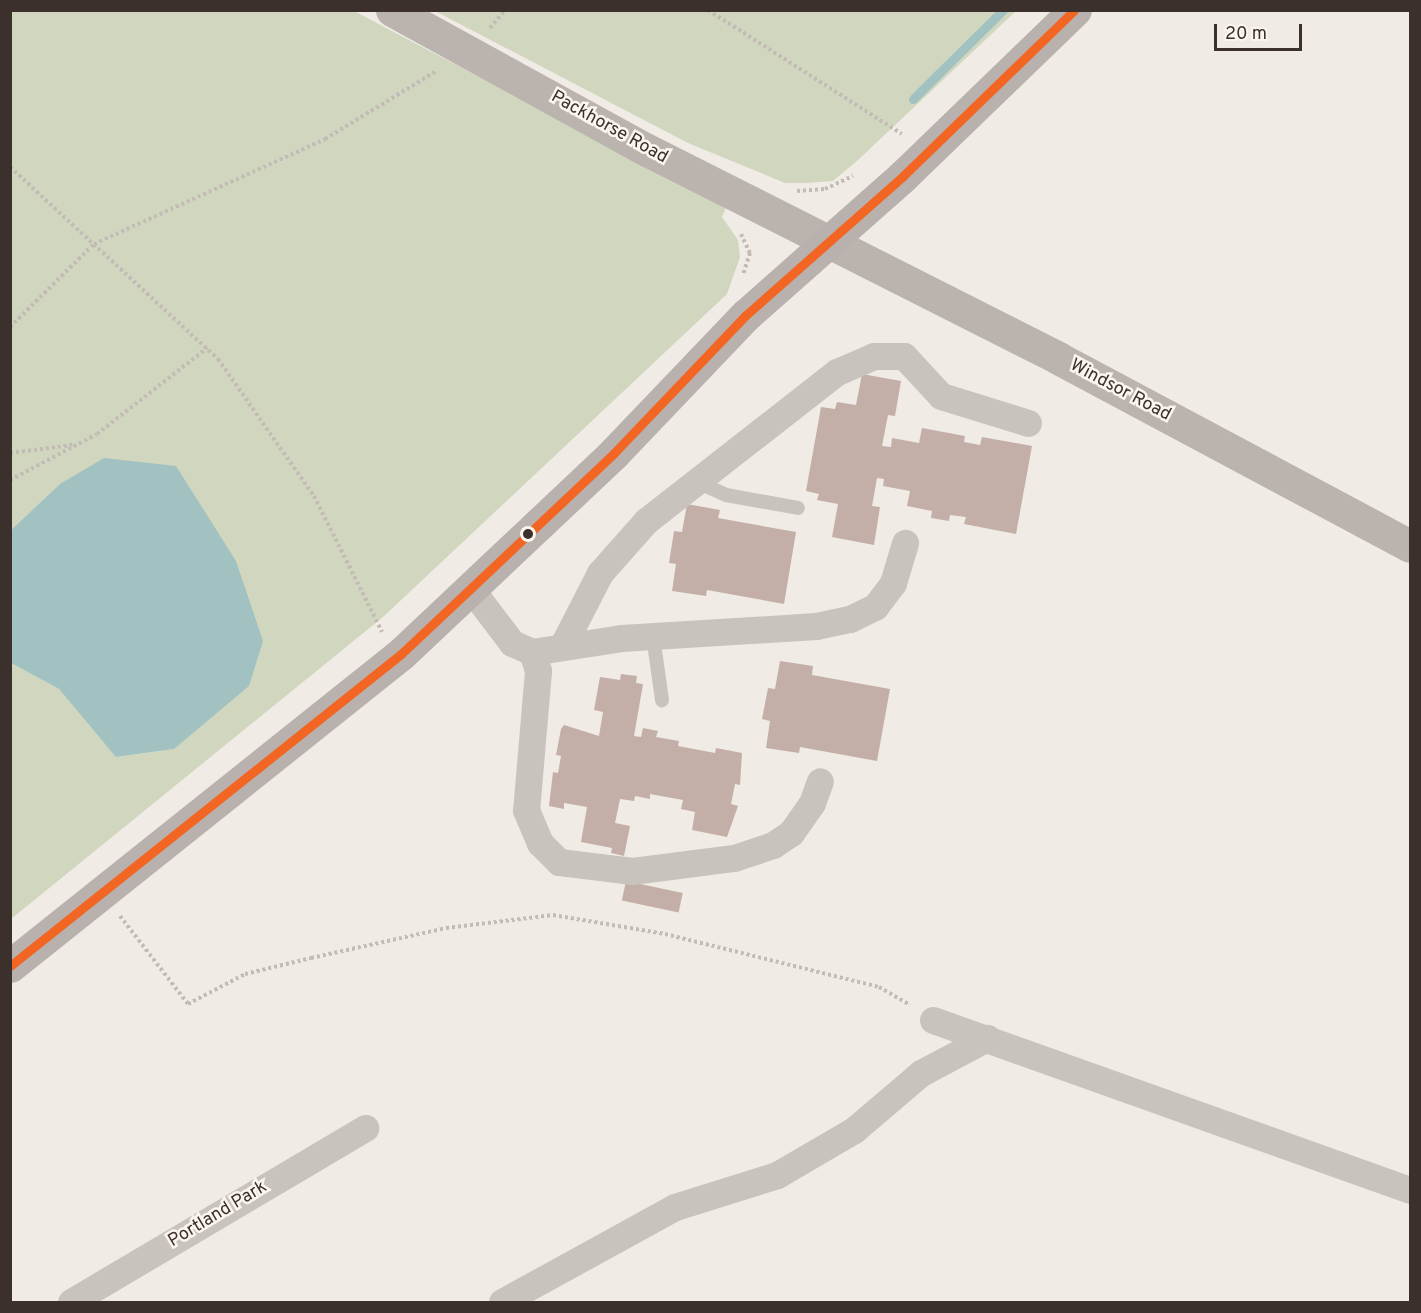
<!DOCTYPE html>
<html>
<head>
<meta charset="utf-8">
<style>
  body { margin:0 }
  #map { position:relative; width:1421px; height:1313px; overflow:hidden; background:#f0ebe5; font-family:Overpass,sans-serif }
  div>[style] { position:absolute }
  .green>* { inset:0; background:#d1d6bf }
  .water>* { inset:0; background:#a1c2c1 }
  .stream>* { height:9px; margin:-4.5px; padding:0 4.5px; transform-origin:4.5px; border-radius:4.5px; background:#a1c2c1 }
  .building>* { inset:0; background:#c3afa7; transform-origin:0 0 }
  .path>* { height:4px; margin-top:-2px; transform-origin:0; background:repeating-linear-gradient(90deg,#c2bbb6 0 3px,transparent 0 6px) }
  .service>* { height:14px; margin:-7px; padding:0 7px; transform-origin:7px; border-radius:7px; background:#c9c3be }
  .minor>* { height:27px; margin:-13.5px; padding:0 13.5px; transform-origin:13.5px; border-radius:13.5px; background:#c9c3be }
  .secondary>* { height:33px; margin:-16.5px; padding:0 16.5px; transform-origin:16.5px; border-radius:16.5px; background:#bab3ae }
  .primary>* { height:33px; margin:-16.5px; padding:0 16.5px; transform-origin:16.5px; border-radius:16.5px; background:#b8b1ad }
  .bus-1>* { height:9px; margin:-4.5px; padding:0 4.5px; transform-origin:4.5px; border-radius:4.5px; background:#f26522 }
  .dots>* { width:16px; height:16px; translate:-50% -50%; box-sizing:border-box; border:3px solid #fbf5ee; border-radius:50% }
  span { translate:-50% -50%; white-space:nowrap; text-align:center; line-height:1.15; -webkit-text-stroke:5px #fbf5ee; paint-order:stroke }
  .street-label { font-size:18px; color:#3b302b }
  .frame { position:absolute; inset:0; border:12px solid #3b302b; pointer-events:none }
  .scale { position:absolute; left:1214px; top:24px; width:88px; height:27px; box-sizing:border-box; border:3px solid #3b302b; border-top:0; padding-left:8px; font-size:18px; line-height:21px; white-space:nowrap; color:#3b302b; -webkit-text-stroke:4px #fbf5ee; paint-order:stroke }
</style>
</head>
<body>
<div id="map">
  <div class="green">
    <i style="clip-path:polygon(11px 11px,354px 11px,726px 207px,722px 217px,738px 240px,740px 257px,727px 294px,383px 617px,11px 919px,11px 663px,59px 689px,117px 757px,174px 749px,60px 484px,11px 530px)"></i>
    <i style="clip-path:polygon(435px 11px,1016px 11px,858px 160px,833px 181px,806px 183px,785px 183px,688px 143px)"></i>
  </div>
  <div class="water">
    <i style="clip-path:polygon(104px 458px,176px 466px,236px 561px,263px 641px,249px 686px,174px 749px,116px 757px,59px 689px,11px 663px,11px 530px,60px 484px)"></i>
  </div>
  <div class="stream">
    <i style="left:913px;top:99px;width:127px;rotate:-44.7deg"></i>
  </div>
  <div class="building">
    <i style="clip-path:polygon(862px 374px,901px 381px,895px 416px,888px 415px,882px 446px,891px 447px,892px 438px,919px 443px,922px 428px,965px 436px,964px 442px,980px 445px,982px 437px,1032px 446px,1016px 534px,964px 524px,966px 517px,950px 515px,949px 521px,931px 518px,932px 511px,907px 506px,910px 491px,883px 486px,884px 479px,877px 478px,872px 506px,880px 507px,874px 545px,832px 537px,838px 504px,817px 500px,819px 494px,806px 491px,821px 407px,835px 409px,837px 402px,856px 405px)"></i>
    <i style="clip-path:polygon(687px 504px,720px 510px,718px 518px,796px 532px,784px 604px,707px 590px,706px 596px,672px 591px,676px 564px,669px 563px,674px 531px,682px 532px)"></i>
    <i style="clip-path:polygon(780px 661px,813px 666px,812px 675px,890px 689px,877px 761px,800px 747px,799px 753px,766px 748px,770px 721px,762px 719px,768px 688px,775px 689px)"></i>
    <i style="clip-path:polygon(621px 674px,637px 676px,636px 683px,643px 684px,634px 736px,641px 737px,643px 728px,658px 731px,656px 737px,679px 741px,678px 746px,715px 753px,716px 748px,742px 753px,740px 785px,735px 784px,731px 804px,738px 806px,727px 837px,692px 830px,695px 812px,681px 809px,683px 800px,650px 794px,650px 799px,635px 796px,634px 801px,620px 799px,615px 823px,630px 826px,624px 856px,611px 853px,612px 848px,581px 842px,587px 807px,564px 803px,564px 809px,549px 806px,553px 772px,558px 773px,561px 756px,556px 755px,561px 729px,564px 725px,599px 736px,603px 712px,594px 710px,600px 677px,620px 680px)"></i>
    <i style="left:626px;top:881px;width:58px;height:20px;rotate:12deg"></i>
  </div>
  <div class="path">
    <i style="left:708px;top:10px;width:230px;rotate:32.6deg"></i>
    <i style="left:490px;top:28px;width:23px;rotate:-50deg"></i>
    <i style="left:10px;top:167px;width:283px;rotate:42.7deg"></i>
    <i style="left:218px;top:359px;width:167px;rotate:55deg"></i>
    <i style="left:314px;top:496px;width:152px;rotate:63.4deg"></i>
    <i style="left:797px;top:191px;width:28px;rotate:-4deg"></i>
    <i style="left:825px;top:189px;width:31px;rotate:-25deg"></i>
    <i style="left:741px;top:234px;width:21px;rotate:65deg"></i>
    <i style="left:750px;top:253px;width:23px;rotate:108deg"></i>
    <i style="left:10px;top:327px;width:118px;rotate:-44.7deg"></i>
    <i style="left:94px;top:244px;width:254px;rotate:-24.4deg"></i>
    <i style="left:325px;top:139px;width:132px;rotate:-31.4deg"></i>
    <i style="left:10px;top:453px;width:63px;rotate:-7.4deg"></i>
    <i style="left:10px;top:480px;width:98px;rotate:-27.9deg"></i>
    <i style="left:97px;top:434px;width:140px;rotate:-38deg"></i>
    <i style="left:120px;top:916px;width:111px;rotate:52.3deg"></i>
    <i style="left:188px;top:1004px;width:64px;rotate:-27.8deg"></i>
    <i style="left:245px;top:974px;width:68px;rotate:-13.6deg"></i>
    <i style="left:311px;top:958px;width:138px;rotate:-12.5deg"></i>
    <i style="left:446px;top:928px;width:108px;rotate:-6.9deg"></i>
    <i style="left:553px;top:915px;width:114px;rotate:9.6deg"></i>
    <i style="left:665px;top:934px;width:220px;rotate:13.9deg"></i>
    <i style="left:879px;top:987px;width:36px;rotate:30deg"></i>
  </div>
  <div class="service">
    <i style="left:697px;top:482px;width:32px;rotate:24deg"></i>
    <i style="left:726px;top:495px;width:73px;rotate:10.2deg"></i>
    <i style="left:653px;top:636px;width:65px;rotate:82deg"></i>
  </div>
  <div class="minor">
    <i style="left:471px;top:589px;width:68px;rotate:52.8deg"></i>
    <i style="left:512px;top:643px;width:22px;rotate:24deg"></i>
    <i style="left:532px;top:652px;width:90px;rotate:-8.9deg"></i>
    <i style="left:621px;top:638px;width:195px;rotate:-3.5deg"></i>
    <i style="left:816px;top:626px;width:35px;rotate:-12deg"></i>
    <i style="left:850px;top:619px;width:28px;rotate:-26deg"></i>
    <i style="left:875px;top:607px;width:30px;rotate:-53deg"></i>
    <i style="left:893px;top:583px;width:42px;rotate:-73.3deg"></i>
    <i style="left:562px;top:647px;width:83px;rotate:-62.8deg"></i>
    <i style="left:600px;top:573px;width:69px;rotate:-48.5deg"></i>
    <i style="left:646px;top:521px;width:242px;rotate:-38deg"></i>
    <i style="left:837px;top:372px;width:40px;rotate:-23.4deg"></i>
    <i style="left:874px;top:356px;width:30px"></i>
    <i style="left:904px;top:356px;width:54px;rotate:47.2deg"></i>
    <i style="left:941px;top:396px;width:91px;rotate:17.2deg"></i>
    <i style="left:532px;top:652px;width:20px;rotate:72deg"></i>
    <i style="left:538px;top:671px;width:140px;rotate:94.9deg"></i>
    <i style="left:526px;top:810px;width:36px;rotate:67deg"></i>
    <i style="left:540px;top:843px;width:27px;rotate:45deg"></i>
    <i style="left:559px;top:862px;width:74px;rotate:7deg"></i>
    <i style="left:632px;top:871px;width:103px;rotate:-7.3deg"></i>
    <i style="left:734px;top:858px;width:41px;rotate:-18.4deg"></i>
    <i style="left:773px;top:845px;width:22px;rotate:-34deg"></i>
    <i style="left:791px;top:833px;width:37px;rotate:-55deg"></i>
    <i style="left:812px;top:803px;width:23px;rotate:-70deg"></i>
    <i style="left:933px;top:1020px;width:506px;rotate:19.62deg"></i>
    <i style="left:71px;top:1302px;width:342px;rotate:-30.6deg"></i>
    <i style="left:502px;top:1302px;width:197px;rotate:-28.8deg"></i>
    <i style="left:675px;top:1207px;width:107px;rotate:-17.4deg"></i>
    <i style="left:777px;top:1175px;width:89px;rotate:-30.3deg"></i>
    <i style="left:854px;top:1130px;width:88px;rotate:-40.4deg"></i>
    <i style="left:921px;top:1073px;width:75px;rotate:-27.9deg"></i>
  </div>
  <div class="secondary">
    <i style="left:392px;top:10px;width:291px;rotate:28.8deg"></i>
    <i style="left:647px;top:150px;width:461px;rotate:26.8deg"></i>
    <i style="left:1058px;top:358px;width:399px;rotate:28.1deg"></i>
  </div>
  <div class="primary">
    <i style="left:10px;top:966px;width:500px;rotate:-38.59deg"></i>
    <i style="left:401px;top:654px;width:293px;rotate:-43.3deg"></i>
    <i style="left:614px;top:453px;width:191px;rotate:-46.3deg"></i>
    <i style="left:746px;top:315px;width:210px;rotate:-41.5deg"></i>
    <i style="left:903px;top:176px;width:239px;rotate:-44deg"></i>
  </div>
  <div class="bus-1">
    <i style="left:10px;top:966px;width:500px;rotate:-38.59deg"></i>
    <i style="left:401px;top:654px;width:293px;rotate:-43.3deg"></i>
    <i style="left:614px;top:453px;width:191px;rotate:-46.3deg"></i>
    <i style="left:746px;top:315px;width:210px;rotate:-41.5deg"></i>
    <i style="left:903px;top:176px;width:238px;rotate:-44.1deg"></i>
  </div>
  <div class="dots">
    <i style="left:528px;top:534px;background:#3b302b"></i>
  </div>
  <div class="street-label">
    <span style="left:609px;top:128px;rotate:29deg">Packhorse Road</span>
    <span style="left:1120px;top:391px;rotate:28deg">Windsor Road</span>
    <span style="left:218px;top:1215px;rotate:-31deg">Portland Park</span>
  </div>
  <div class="frame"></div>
  <div class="scale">20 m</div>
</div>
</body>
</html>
